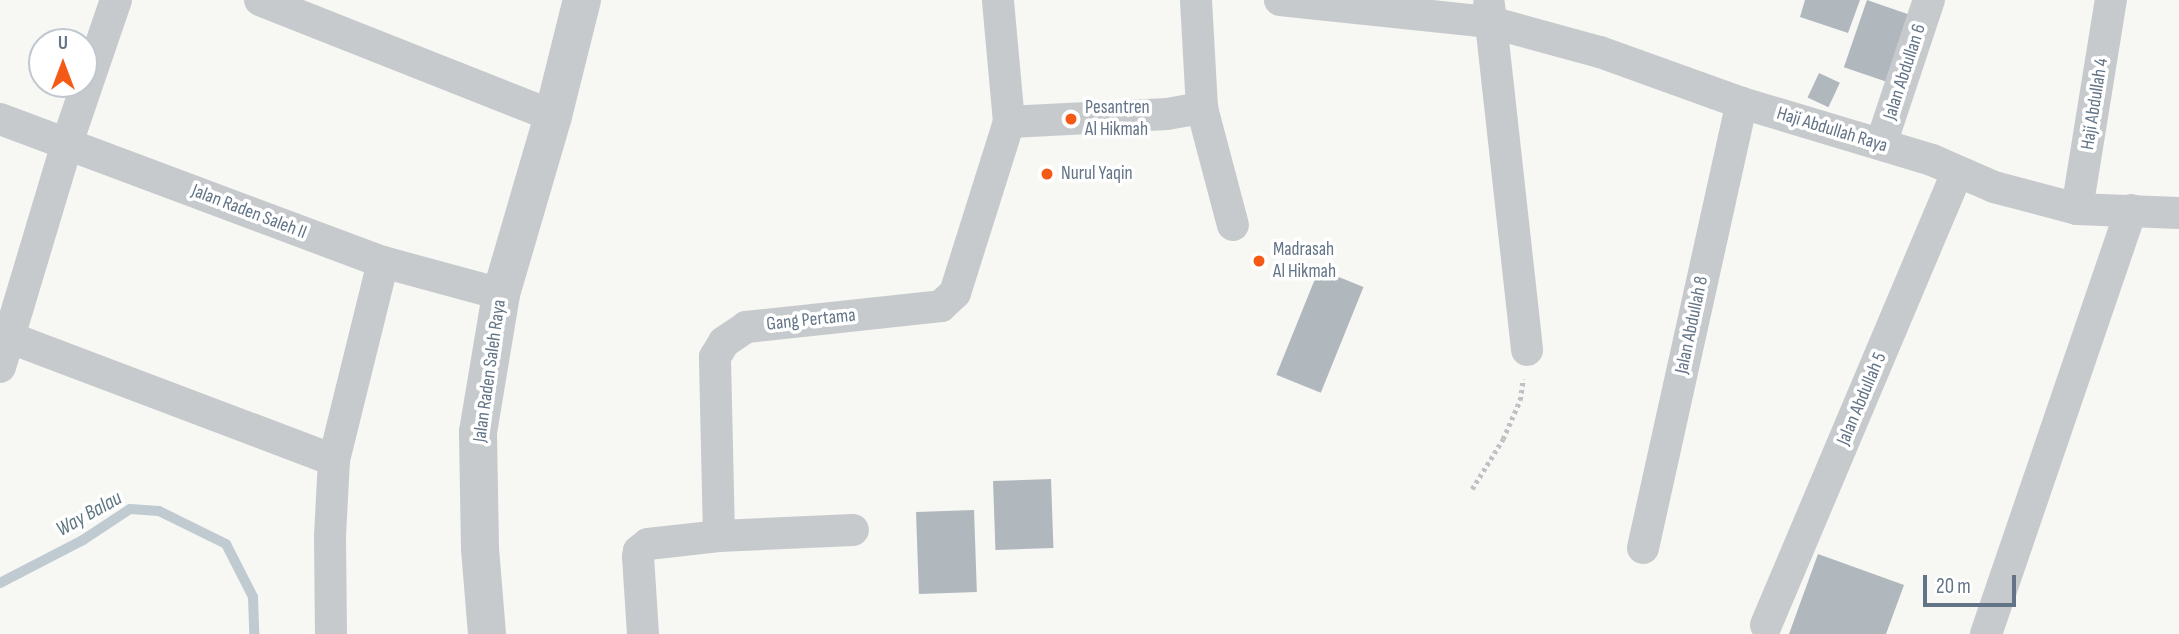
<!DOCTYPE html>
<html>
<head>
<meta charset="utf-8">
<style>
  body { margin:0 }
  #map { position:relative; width:2179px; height:634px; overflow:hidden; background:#f7f7f3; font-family:"Sofia Sans Condensed",sans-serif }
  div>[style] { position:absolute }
  .stream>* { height:10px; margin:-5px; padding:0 5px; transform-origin:5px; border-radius:5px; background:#c0cbd1 }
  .building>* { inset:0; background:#b0b7bd; transform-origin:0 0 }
  .path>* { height:4.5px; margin-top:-2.25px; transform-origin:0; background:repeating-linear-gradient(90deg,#bfc1c4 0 3.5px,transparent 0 7px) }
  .minor>* { height:32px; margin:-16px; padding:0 16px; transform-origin:16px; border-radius:16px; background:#c6cacd }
  .tertiary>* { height:38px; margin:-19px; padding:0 19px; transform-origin:19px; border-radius:19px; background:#c6cacd }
  .dots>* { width:19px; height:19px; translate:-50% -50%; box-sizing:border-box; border:4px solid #fff; border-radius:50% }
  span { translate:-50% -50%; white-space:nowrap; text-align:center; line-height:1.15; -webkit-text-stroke:7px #fff; paint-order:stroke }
  .street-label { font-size:19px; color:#637487 }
  .poi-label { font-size:19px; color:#637487 }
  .left { translate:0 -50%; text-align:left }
  .water-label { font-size:21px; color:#5f7783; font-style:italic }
  .north { position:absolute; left:28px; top:28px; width:70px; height:70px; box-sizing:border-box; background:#fff; border:2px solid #c1c7cf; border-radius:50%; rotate:0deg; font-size:19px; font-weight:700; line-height:28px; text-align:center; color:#637487 }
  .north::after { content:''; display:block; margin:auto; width:24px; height:32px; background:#f45a16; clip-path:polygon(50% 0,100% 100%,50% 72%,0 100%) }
  .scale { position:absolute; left:1923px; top:575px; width:93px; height:32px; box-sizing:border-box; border:4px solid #637487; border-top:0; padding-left:9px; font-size:21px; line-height:24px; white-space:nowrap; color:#637487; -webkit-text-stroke:5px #fff; paint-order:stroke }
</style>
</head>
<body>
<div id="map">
  <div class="stream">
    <i style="left:0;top:583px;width:93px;rotate:-27.4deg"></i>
    <i style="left:83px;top:540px;width:56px;rotate:-33.4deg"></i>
    <i style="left:130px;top:509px;width:29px;rotate:4deg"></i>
    <i style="left:159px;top:511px;width:75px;rotate:26.2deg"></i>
    <i style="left:226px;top:544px;width:59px;rotate:63deg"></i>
    <i style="left:253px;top:597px;width:37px;rotate:88deg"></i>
  </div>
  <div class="building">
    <i style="clip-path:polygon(1805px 0,1860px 0,1848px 33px,1800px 17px)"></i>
    <i style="left:1867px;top:0;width:49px;height:71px;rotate:19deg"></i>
    <i style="left:1819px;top:73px;width:23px;height:27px;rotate:25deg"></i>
    <i style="left:1319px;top:269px;width:48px;height:114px;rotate:22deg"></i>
    <i style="left:1051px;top:479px;width:69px;height:58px;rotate:88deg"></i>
    <i style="left:974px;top:510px;width:82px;height:58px;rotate:88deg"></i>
    <i style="clip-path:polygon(1818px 554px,1904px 585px,1886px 634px,1789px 634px)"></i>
  </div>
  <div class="path">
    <i style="left:1472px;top:489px;width:59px;rotate:-58.2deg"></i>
    <i style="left:1503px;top:439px;width:43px;rotate:-66.4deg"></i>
    <i style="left:1520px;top:400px;width:21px;rotate:-82deg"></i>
  </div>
  <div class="minor">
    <i style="left:260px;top:0;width:315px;rotate:21.6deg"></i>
    <i style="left:1280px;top:0;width:211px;rotate:6deg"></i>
    <i style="left:1490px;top:22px;width:114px;rotate:15.3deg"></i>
    <i style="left:1600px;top:52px;width:151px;rotate:19.8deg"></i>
    <i style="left:1742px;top:103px;width:198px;rotate:16.7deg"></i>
    <i style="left:1932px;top:160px;width:68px;rotate:23.5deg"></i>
    <i style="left:1994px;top:187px;width:86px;rotate:14.8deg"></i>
    <i style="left:2077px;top:209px;width:102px;rotate:2.2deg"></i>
    <i style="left:1489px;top:5px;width:347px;rotate:83.7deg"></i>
    <i style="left:1202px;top:108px;width:121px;rotate:75.2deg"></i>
    <i style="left:0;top:119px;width:409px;rotate:20.5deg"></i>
    <i style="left:383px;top:262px;width:122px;rotate:15.2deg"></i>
    <i style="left:1009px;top:122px;width:158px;rotate:-2.9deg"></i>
    <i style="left:1167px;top:114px;width:36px;rotate:-10deg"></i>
    <i style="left:1202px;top:108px;width:108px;rotate:-93.2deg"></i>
    <i style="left:1881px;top:144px;width:152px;rotate:-71.6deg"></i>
    <i style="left:2077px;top:209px;width:212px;rotate:-80.8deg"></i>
    <i style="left:0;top:334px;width:357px;rotate:20.7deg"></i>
    <i style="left:0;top:367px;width:234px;rotate:-73.3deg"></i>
    <i style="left:67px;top:143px;width:151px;rotate:-71.1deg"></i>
    <i style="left:719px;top:536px;width:179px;rotate:-91.3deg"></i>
    <i style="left:715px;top:357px;width:17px;rotate:-59deg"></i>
    <i style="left:724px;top:342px;width:27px;rotate:-34deg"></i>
    <i style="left:746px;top:327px;width:196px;rotate:-6.1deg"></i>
    <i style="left:941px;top:306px;width:19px;rotate:-43deg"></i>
    <i style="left:955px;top:293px;width:179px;rotate:-72.5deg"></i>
    <i style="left:1009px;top:122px;width:122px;rotate:-95.2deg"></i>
    <i style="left:1643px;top:548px;width:456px;rotate:-77.5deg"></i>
    <i style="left:1766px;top:625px;width:491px;rotate:-67.1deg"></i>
    <i style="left:331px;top:634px;width:98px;rotate:-90.6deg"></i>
    <i style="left:330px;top:536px;width:76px;rotate:-87deg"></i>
    <i style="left:334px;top:460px;width:204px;rotate:-76.1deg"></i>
    <i style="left:643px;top:634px;width:77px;rotate:-93.7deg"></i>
    <i style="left:638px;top:557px;width:6px;rotate:-81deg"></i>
    <i style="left:639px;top:551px;width:11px;rotate:-38deg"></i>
    <i style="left:648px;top:544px;width:71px;rotate:-6.4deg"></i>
    <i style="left:719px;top:536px;width:134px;rotate:-2.6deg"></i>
    <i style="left:1986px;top:634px;width:448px;rotate:-71.1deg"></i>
  </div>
  <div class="tertiary">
    <i style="left:487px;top:634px;width:86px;rotate:-94.7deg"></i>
    <i style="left:480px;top:548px;width:116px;rotate:-91deg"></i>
    <i style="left:478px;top:432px;width:140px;rotate:-80.5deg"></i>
    <i style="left:501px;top:294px;width:185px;rotate:-73.7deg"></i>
    <i style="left:553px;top:116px;width:120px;rotate:-76deg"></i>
  </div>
  <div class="dots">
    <i style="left:1071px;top:119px;background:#f45a16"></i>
    <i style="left:1047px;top:174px;background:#f45a16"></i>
    <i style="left:1259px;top:261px;background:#f45a16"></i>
  </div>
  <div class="street-label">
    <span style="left:1905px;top:72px;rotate:-72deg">Jalan Abdullan 6</span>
    <span style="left:2095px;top:104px;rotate:-81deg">Haji Abdullah 4</span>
    <span style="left:1832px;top:130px;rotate:17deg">Haji Abdullah Raya</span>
    <span style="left:249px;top:212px;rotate:21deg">Jalan Raden Saleh II</span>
    <span style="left:811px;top:320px;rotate:-6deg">Gang Pertama</span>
    <span style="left:1692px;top:325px;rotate:-78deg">Jalan Abdullah 8</span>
    <span style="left:490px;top:371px;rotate:-82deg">Jalan Raden Saleh Raya</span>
    <span style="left:1862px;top:399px;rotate:-67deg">Jalan Abdullah 5</span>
  </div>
  <div class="poi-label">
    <span class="left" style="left:1085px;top:119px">Pesantren<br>Al Hikmah</span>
    <span class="left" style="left:1061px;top:174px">Nurul Yaqin</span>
    <span class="left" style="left:1273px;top:261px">Madrasah<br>Al Hikmah</span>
  </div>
  <div class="water-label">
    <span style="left:89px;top:514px;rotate:-29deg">Way Balau</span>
  </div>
  <div class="north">U</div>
  <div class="scale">20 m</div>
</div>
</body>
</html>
